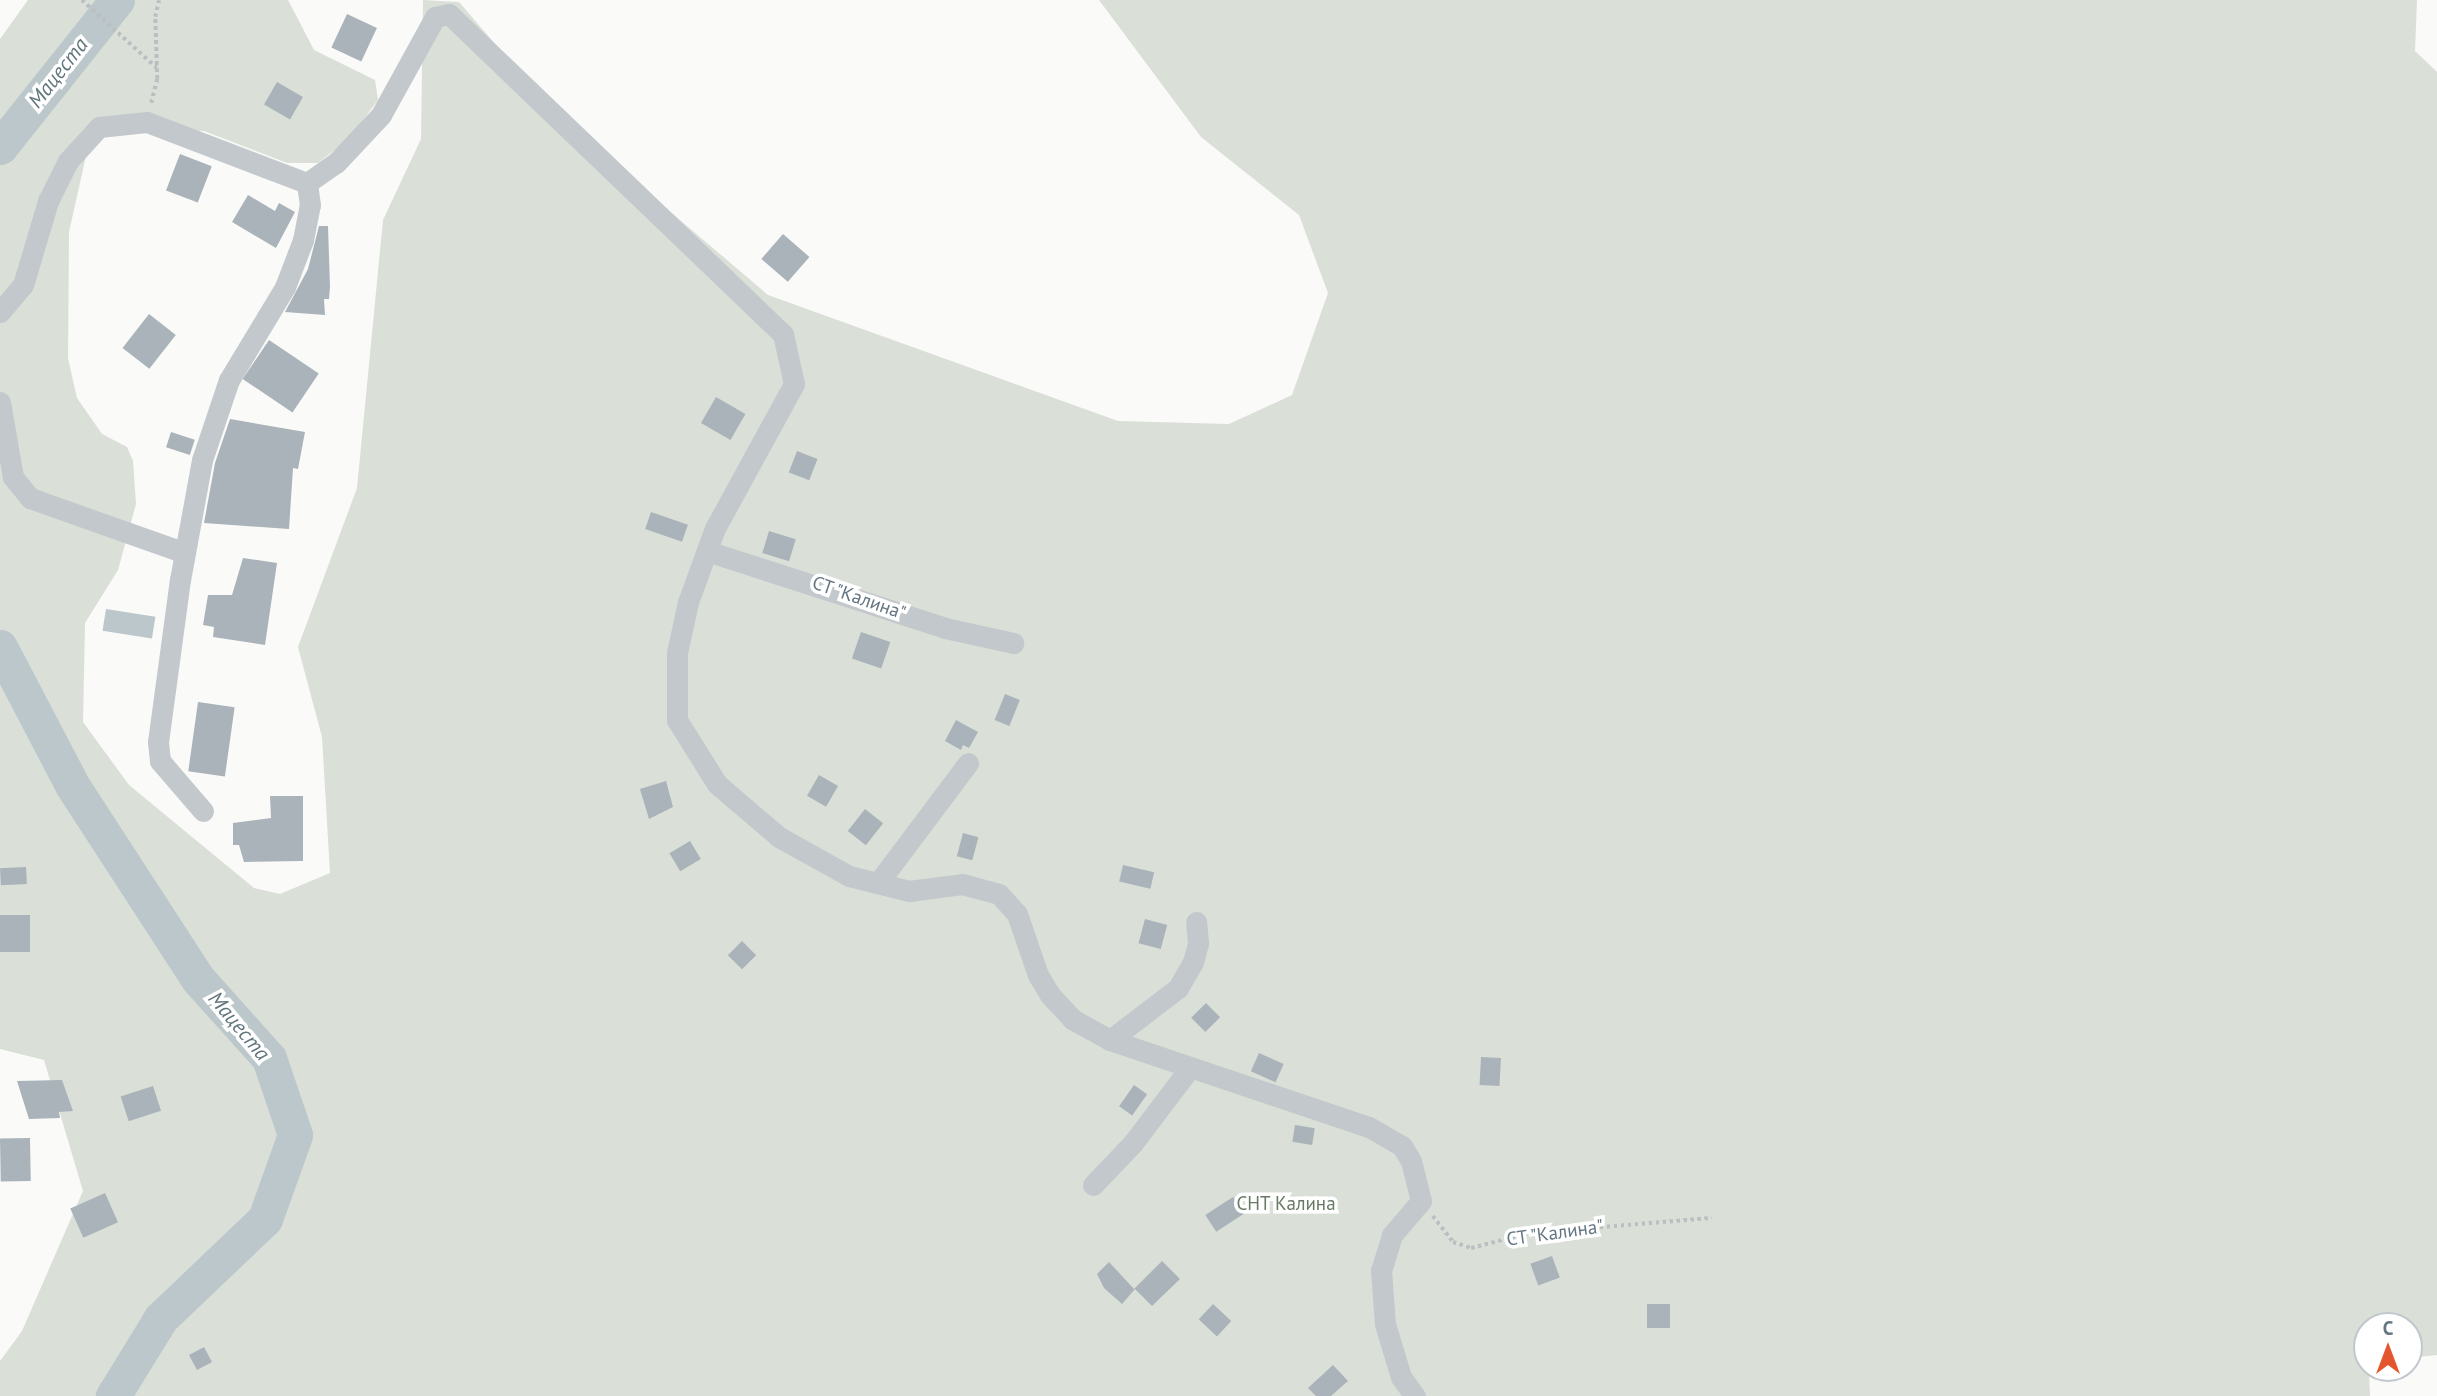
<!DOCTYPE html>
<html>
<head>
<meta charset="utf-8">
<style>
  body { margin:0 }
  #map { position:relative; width:2437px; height:1396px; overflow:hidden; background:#fafaf8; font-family:"PT Sans",sans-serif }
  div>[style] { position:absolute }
  .green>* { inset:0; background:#dadfd7 }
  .water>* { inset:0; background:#bbc7cb; transform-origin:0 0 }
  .river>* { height:35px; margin:-17.5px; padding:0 17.5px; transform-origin:17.5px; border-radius:17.5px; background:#bbc7cb }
  .building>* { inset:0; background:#aab3b9; transform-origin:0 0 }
  .path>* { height:3.5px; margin-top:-1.75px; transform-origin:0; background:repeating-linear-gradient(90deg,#bbbfc2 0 3.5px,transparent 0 7px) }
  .minor>* { height:21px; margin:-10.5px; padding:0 10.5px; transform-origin:10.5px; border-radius:10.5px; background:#c3c8cc }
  span { translate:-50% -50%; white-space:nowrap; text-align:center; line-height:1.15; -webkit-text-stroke:7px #fff; paint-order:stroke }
  .street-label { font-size:19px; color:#657683 }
  .park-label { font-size:19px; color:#687a64 }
  .water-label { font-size:21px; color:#60757c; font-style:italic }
  .north { position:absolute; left:2353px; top:1312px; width:70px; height:70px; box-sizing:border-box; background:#fff; border:2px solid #c1c8cd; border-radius:50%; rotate:0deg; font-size:19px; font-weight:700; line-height:28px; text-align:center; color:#657683 }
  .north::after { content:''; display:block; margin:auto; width:24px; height:32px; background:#e4572e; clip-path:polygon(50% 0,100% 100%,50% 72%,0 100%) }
</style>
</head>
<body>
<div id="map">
  <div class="green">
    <i style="clip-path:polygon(28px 0,288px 0,314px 50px,375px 80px,378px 100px,350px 138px,318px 163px,287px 163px,204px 131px,92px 129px,69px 232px,68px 358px,77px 398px,102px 434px,127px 447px,133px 461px,136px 504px,118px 570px,85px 623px,83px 722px,129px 785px,254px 888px,280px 894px,330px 873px,322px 737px,298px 647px,357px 488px,383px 220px,421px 139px,423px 0,459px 2px,514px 66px,660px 203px,768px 295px,1118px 421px,1229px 424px,1292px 395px,1328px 293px,1299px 215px,1201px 137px,1099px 0,2417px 0,2415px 51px,2437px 72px,2437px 1355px,2409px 1358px,2409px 1326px,2367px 1326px,2370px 1396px,0 1396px,0 1361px,22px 1331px,83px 1191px,44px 1060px,0 1049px,0 39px)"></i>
  </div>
  <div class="water">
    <i style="left:106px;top:609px;width:50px;height:22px;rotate:9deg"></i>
  </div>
  <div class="river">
    <i style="left:0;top:147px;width:188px;rotate:-51.5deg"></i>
    <i style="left:0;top:647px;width:156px;rotate:62.4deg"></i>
    <i style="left:72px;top:785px;width:231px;rotate:57deg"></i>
    <i style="left:198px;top:979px;width:106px;rotate:48.1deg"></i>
    <i style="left:269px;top:1058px;width:81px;rotate:71.3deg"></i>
    <i style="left:295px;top:1135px;width:89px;rotate:109.7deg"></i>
    <i style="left:265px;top:1219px;width:144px;rotate:136.4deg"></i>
    <i style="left:161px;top:1318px;width:92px;rotate:121.6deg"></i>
  </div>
  <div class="building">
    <i style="left:347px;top:14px;width:33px;height:37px;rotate:25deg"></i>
    <i style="left:277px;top:82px;width:30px;height:26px;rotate:30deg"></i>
    <i style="left:180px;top:154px;width:34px;height:39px;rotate:21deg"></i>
    <i style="clip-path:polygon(248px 195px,275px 211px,279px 203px,295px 212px,276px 248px,232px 222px)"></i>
    <i style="clip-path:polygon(319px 226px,328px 226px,330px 287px,329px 299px,324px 299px,325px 315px,285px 312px,308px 269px)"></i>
    <i style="left:783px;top:234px;width:35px;height:33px;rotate:41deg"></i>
    <i style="left:149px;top:314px;width:34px;height:43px;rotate:38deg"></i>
    <i style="left:269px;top:340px;width:60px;height:47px;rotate:34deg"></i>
    <i style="left:716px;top:397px;width:34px;height:30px;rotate:30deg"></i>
    <i style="clip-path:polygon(230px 419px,305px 432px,298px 469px,293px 468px,289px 529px,204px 523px,215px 463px)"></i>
    <i style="left:171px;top:432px;width:25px;height:16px;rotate:18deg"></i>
    <i style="left:797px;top:451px;width:22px;height:23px;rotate:21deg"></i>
    <i style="left:651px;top:512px;width:39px;height:18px;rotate:19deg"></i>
    <i style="left:769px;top:531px;width:28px;height:23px;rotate:17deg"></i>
    <i style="clip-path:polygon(243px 558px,277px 563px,265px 645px,213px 637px,214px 627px,203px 625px,208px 595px,232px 595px)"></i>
    <i style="left:861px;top:632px;width:31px;height:28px;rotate:19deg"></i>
    <i style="left:1005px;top:694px;width:16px;height:28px;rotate:22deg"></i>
    <i style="left:198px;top:702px;width:37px;height:70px;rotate:8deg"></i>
    <i style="clip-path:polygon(956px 720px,978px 732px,969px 748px,963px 745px,961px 750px,945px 741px)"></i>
    <i style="left:819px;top:775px;width:22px;height:24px;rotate:30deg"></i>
    <i style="clip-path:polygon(666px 781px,673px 807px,649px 819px,640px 789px)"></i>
    <i style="clip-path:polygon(270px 796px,303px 796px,303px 861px,244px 862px,239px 845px,233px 845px,233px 823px,271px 818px)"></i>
    <i style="left:865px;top:809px;width:23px;height:28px;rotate:38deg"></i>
    <i style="left:963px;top:833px;width:16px;height:24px;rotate:15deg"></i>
    <i style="left:690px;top:841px;width:21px;height:24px;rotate:59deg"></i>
    <i style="left:1123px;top:865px;width:32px;height:17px;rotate:13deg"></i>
    <i style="left:26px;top:867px;width:17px;height:26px;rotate:87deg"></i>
    <i style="left:0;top:915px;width:30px;height:37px"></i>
    <i style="left:1145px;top:919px;width:23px;height:25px;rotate:15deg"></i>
    <i style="left:742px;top:941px;width:20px;height:20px;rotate:45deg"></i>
    <i style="left:1206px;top:1003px;width:20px;height:21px;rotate:45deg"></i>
    <i style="left:1259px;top:1053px;width:27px;height:20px;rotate:24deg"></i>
    <i style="left:1481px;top:1057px;width:20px;height:28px;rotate:3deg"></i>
    <i style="clip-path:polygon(62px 1080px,73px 1111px,59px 1112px,60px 1118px,29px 1119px,17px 1081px)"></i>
    <i style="left:1134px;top:1085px;width:16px;height:26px;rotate:35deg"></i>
    <i style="left:153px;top:1086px;width:26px;height:34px;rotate:72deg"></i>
    <i style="left:1295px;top:1125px;width:20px;height:17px;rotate:9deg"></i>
    <i style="left:30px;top:1138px;width:43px;height:30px;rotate:89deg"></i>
    <i style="left:105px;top:1193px;width:32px;height:38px;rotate:66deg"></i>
    <i style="left:1233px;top:1197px;width:20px;height:33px;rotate:57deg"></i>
    <i style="left:1552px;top:1256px;width:23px;height:23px;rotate:70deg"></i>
    <i style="clip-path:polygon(1162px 1261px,1180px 1279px,1152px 1306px,1135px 1289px,1122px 1304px,1104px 1288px,1097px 1274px,1109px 1262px,1134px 1289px)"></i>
    <i style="left:1213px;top:1304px;width:25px;height:21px;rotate:43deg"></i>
    <i style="left:1647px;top:1304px;width:23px;height:24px"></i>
    <i style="left:204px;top:1347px;width:17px;height:17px;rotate:62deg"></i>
    <i style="clip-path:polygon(1333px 1365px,1348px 1381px,1331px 1396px,1316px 1396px,1308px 1388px)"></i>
  </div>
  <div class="path">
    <i style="left:82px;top:0;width:101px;rotate:42.2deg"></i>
    <i style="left:151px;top:103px;width:25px;rotate:-76deg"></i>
    <i style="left:157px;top:79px;width:62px;rotate:-91.8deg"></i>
    <i style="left:155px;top:17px;width:17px;rotate:-77deg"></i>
    <i style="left:1433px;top:1216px;width:33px;rotate:52deg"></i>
    <i style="left:1453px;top:1242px;width:19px;rotate:18deg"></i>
    <i style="left:1471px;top:1248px;width:61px;rotate:-14.3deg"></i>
    <i style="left:1530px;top:1233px;width:182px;rotate:-4.7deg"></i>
  </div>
  <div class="minor">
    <i style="left:0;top:312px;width:35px;rotate:-50deg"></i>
    <i style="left:23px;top:285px;width:88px;rotate:-73.4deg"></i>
    <i style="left:48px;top:201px;width:45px;rotate:-63.4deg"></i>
    <i style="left:68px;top:161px;width:46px;rotate:-47.6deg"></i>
    <i style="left:99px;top:127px;width:48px;rotate:-5.9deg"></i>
    <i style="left:147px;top:122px;width:171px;rotate:20.9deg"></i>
    <i style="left:307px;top:183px;width:35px;rotate:-35deg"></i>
    <i style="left:336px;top:163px;width:66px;rotate:-46.8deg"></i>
    <i style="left:381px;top:115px;width:112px;rotate:-61.1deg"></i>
    <i style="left:435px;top:17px;width:14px;rotate:-12deg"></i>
    <i style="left:449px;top:14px;width:463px;rotate:43.8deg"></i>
    <i style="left:783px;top:334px;width:51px;rotate:77.6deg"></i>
    <i style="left:794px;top:384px;width:164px;rotate:118.7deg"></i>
    <i style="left:715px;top:528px;width:79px;rotate:110deg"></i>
    <i style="left:688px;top:602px;width:52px;rotate:102.2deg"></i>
    <i style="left:677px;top:653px;width:67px;rotate:90deg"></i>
    <i style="left:677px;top:720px;width:75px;rotate:58deg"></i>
    <i style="left:717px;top:784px;width:82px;rotate:40.5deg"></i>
    <i style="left:779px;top:837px;width:80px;rotate:29.1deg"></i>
    <i style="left:849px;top:876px;width:62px;rotate:14deg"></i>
    <i style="left:909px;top:891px;width:53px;rotate:-7.5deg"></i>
    <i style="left:962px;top:884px;width:38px;rotate:15deg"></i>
    <i style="left:999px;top:894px;width:27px;rotate:48deg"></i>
    <i style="left:1017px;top:914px;width:65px;rotate:71deg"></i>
    <i style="left:1038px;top:975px;width:23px;rotate:59deg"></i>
    <i style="left:1050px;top:995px;width:33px;rotate:47deg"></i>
    <i style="left:1072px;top:1019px;width:43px;rotate:28.9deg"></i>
    <i style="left:1110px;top:1040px;width:273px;rotate:18.6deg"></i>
    <i style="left:1369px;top:1127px;width:38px;rotate:30deg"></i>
    <i style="left:1402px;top:1146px;width:17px;rotate:59deg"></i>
    <i style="left:1411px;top:1161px;width:41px;rotate:76deg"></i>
    <i style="left:1421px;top:1201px;width:45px;rotate:130.5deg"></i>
    <i style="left:1392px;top:1235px;width:37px;rotate:107deg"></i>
    <i style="left:1381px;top:1270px;width:54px;rotate:85.8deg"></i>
    <i style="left:1385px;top:1324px;width:55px;rotate:73.2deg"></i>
    <i style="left:1401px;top:1377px;width:24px;rotate:54deg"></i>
    <i style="left:0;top:402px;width:76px;rotate:80.2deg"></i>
    <i style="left:13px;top:477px;width:27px;rotate:51deg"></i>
    <i style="left:30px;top:498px;width:164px;rotate:19.5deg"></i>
    <i style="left:707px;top:551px;width:250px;rotate:17.9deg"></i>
    <i style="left:945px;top:628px;width:70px;rotate:12.4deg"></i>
    <i style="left:203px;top:811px;width:66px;rotate:-130.7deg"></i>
    <i style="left:160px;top:761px;width:19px;rotate:-96deg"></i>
    <i style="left:158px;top:742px;width:163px;rotate:-82.3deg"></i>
    <i style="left:180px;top:580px;width:122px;rotate:-79.6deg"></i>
    <i style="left:202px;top:460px;width:84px;rotate:-71.4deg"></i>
    <i style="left:229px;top:380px;width:109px;rotate:-58.9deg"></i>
    <i style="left:285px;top:287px;width:50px;rotate:-69deg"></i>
    <i style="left:303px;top:240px;width:36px;rotate:-79deg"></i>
    <i style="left:310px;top:205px;width:22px;rotate:-98deg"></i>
    <i style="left:878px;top:883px;width:150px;rotate:-53.1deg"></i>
    <i style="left:1110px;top:1040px;width:86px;rotate:-37.4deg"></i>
    <i style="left:1178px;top:988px;width:30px;rotate:-60deg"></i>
    <i style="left:1193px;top:962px;width:20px;rotate:-75deg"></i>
    <i style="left:1198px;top:943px;width:21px;rotate:-95deg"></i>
    <i style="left:1093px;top:1185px;width:58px;rotate:-46.4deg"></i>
    <i style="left:1133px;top:1143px;width:93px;rotate:-52.9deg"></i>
  </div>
  <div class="street-label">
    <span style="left:859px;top:598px;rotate:19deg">СТ "Калина"</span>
    <span style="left:1555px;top:1233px;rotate:-8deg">СТ "Калина"</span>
  </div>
  <div class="park-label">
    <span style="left:1286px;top:1204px">СНТ Калина</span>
  </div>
  <div class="water-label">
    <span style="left:58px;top:73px;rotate:-52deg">Мацеста</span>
    <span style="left:239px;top:1026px;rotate:50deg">Мацеста</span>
  </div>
  <div class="north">С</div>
</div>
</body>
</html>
